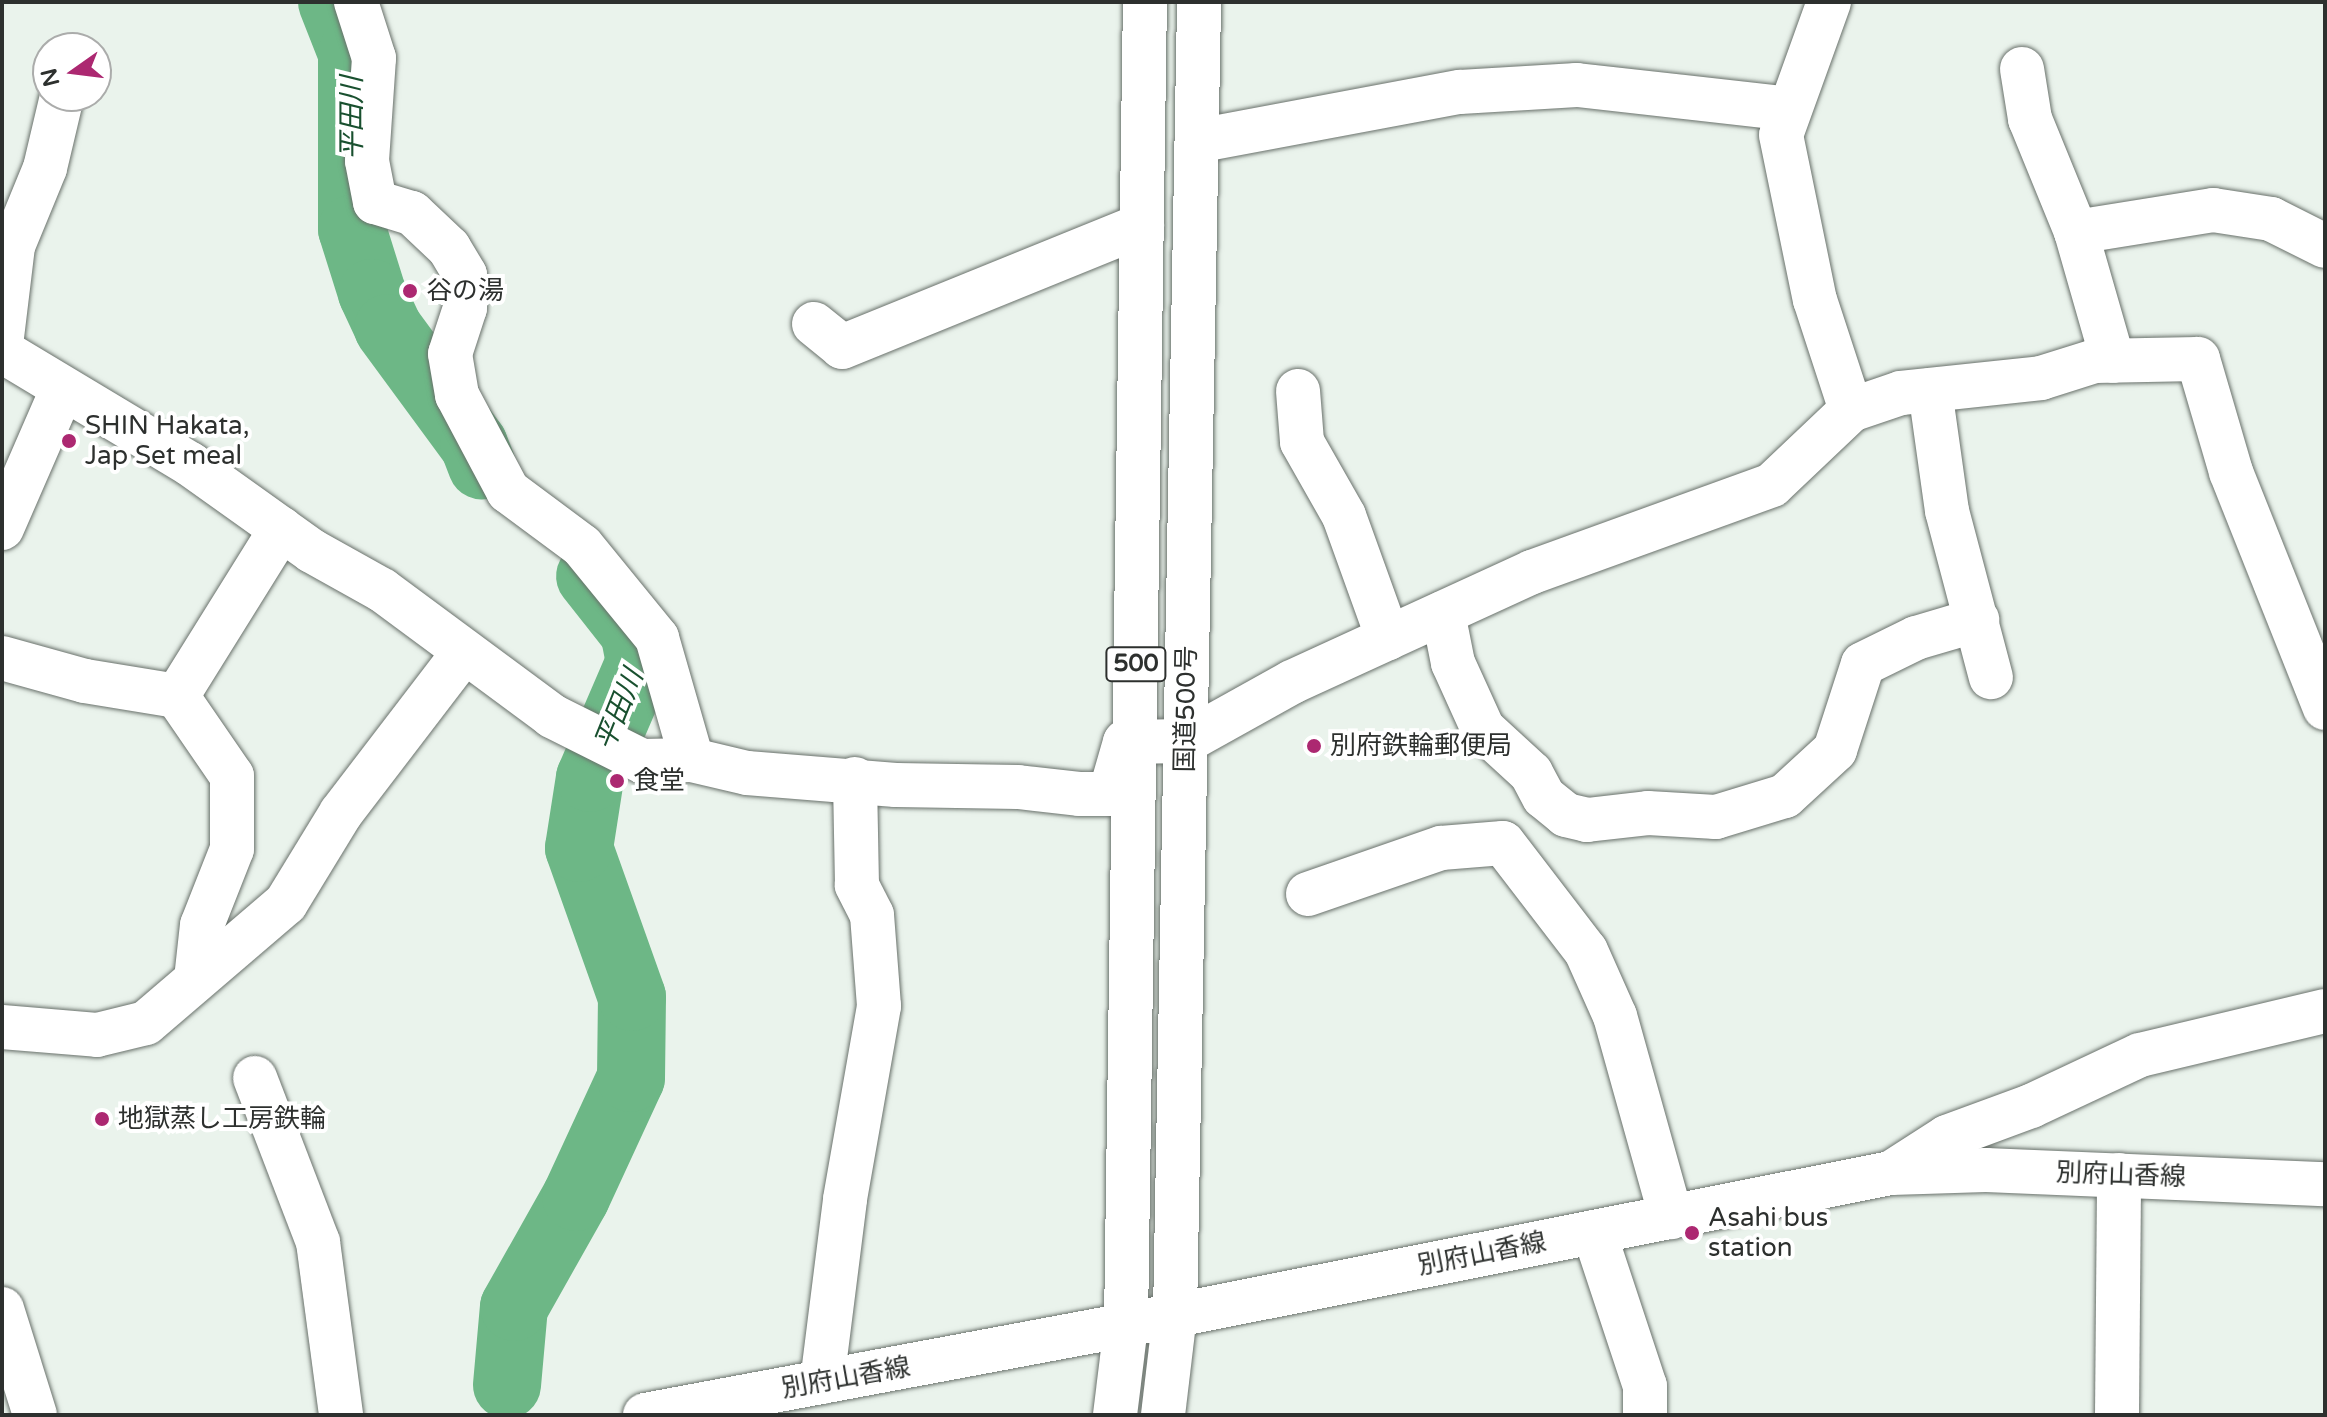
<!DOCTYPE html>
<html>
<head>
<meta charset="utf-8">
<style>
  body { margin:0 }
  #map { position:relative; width:2327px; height:1417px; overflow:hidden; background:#eaf3ec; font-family:"Varela Round","Noto Sans JP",sans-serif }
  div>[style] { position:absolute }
  .river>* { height:68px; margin:-34px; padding:0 34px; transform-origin:34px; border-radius:34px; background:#6db786 }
  .roads { filter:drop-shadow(0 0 2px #69716b) drop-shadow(0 0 2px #69716b) }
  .minor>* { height:44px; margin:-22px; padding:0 22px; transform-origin:22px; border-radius:22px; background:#fff }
  .major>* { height:44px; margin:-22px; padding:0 22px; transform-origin:22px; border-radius:22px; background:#fff }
  .highway>* { height:44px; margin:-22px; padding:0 22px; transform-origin:22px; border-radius:22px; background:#fff }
  .dots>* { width:22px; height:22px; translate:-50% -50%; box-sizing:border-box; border:4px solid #fff; border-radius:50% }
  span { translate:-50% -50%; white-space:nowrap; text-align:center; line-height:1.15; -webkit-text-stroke:8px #fff; paint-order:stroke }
  .shield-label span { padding:2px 6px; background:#fff; border:2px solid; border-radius:6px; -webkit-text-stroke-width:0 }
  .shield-label { font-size:24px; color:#2d302e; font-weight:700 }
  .poi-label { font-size:26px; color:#2d302e }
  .left { translate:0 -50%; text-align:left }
  .street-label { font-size:26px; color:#2d302e }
  .water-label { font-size:28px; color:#19502f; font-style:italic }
  .frame { position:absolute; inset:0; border:4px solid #2d302e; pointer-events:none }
  .north { position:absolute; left:32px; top:32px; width:80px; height:80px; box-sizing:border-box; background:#fff; border:2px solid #abacab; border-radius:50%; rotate:256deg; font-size:22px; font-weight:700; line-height:32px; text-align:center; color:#2d302e }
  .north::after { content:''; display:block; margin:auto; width:28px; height:36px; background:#ac2871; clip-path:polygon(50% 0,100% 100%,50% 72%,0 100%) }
</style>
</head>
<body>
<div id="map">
  <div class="river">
    <i style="left:332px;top:2px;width:55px;rotate:68.6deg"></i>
    <i style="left:352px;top:53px;width:176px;rotate:90deg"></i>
    <i style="left:352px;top:229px;width:67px;rotate:72.6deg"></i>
    <i style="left:372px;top:293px;width:38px;rotate:65deg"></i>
    <i style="left:388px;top:328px;width:145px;rotate:53.7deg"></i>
    <i style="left:474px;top:445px;width:22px;rotate:69deg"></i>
    <i style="left:507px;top:1385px;width:78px;rotate:-84.9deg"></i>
    <i style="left:514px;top:1307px;width:126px;rotate:-60.6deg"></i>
    <i style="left:576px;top:1197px;width:131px;rotate:-65.2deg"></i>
    <i style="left:631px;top:1078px;width:81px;rotate:-89.3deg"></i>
    <i style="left:632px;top:997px;width:158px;rotate:-109.6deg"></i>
    <i style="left:579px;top:848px;width:71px;rotate:-81.1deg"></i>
    <i style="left:590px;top:778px;width:126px;rotate:-66.7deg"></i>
    <i style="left:640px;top:662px;width:31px;rotate:-101deg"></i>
    <i style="left:634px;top:632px;width:71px;rotate:-128.2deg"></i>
  </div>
  <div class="roads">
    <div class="minor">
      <i style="left:356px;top:2px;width:59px;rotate:72.2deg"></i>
      <i style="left:374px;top:58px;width:103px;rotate:93.9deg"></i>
      <i style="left:367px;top:161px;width:42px;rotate:79deg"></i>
      <i style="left:375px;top:202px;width:39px;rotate:17deg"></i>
      <i style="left:412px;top:213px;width:51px;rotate:43.4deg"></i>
      <i style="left:449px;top:248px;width:31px;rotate:59deg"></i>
      <i style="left:465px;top:275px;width:33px;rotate:90deg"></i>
      <i style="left:465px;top:308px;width:48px;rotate:108.1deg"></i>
      <i style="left:450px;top:354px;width:42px;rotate:80.3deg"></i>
      <i style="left:457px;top:395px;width:109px;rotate:62deg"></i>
      <i style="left:508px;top:491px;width:92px;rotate:36.6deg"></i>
      <i style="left:582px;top:546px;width:119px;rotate:50.8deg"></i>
      <i style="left:657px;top:638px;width:127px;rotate:74deg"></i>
      <i style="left:1829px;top:2px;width:141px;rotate:109.8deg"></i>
      <i style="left:1781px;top:135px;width:168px;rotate:78.4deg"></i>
      <i style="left:1815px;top:300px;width:116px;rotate:71.9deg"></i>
      <i style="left:2022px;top:69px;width:51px;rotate:80.9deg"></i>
      <i style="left:2030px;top:119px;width:122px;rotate:67.8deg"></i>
      <i style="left:2076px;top:232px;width:134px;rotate:74deg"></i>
      <i style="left:1197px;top:141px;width:268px;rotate:-10.6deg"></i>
      <i style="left:1460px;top:92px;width:117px;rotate:-3.4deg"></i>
      <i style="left:1577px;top:85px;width:214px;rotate:6.4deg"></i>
      <i style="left:2076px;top:232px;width:139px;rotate:-9.1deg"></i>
      <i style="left:2213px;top:210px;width:59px;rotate:8.8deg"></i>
      <i style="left:2271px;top:219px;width:60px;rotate:26.6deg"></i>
      <i style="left:814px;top:324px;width:36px;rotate:39deg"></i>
      <i style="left:842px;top:347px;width:324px;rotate:-22.1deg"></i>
      <i style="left:2px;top:337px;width:92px;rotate:-83.1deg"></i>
      <i style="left:13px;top:246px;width:84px;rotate:-67.7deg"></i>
      <i style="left:45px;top:168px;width:74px;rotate:-76.7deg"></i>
      <i style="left:2px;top:351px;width:219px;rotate:31deg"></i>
      <i style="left:190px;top:464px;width:150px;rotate:35.5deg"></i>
      <i style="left:312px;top:551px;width:80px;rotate:29.1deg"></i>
      <i style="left:382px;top:590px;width:212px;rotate:36.5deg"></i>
      <i style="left:552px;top:716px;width:101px;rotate:26.6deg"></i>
      <i style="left:642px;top:761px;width:50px;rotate:-1.1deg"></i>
      <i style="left:692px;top:760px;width:57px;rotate:13.3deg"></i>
      <i style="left:747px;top:773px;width:149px;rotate:4.6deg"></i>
      <i style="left:896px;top:785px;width:122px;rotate:0.9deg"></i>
      <i style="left:1018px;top:787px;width:61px;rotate:6.5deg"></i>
      <i style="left:1079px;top:794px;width:31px"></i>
      <i style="left:1110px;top:794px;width:54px;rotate:-73.9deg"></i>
      <i style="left:1125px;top:742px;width:61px;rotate:-0.9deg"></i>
      <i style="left:1186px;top:741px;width:121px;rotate:-29.1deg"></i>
      <i style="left:1292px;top:682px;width:264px;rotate:-24.6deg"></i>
      <i style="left:1532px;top:572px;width:255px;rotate:-19.9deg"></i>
      <i style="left:1772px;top:485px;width:109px;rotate:-43.5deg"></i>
      <i style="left:1851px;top:410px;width:53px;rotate:-18.8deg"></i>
      <i style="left:1901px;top:393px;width:141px;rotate:-6.1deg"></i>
      <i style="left:2041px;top:378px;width:57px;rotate:-17.5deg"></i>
      <i style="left:2095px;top:361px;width:103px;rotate:-1.1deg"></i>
      <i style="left:2198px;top:359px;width:118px;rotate:73.7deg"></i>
      <i style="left:2231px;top:472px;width:254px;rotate:68.3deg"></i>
      <i style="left:1930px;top:390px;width:122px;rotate:82deg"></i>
      <i style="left:1947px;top:511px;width:172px;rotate:75.2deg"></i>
      <i style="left:1298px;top:391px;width:51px;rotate:85.5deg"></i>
      <i style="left:1302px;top:442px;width:85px;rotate:60.4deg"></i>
      <i style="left:1344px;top:516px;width:130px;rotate:70.2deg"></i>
      <i style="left:2px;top:528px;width:150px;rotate:-66.5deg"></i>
      <i style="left:1443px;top:613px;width:51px;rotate:78.7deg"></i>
      <i style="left:1453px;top:663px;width:72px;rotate:65.6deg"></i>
      <i style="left:1483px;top:729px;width:65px;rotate:42.5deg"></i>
      <i style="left:1531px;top:773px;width:27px;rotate:62deg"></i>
      <i style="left:1544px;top:797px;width:28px;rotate:39deg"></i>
      <i style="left:1566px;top:815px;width:22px;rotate:13deg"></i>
      <i style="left:1587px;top:820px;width:61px;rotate:-6.5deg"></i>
      <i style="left:1648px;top:813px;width:68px;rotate:3.4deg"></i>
      <i style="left:1716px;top:817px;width:72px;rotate:-16.9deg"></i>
      <i style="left:1785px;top:796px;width:68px;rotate:-42.6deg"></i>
      <i style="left:1835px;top:750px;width:90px;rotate:-72deg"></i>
      <i style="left:1863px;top:664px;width:59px;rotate:-26.1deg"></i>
      <i style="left:1916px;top:638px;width:64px;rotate:-16.4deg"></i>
      <i style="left:2px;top:658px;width:86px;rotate:15.5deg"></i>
      <i style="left:85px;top:681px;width:93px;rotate:9.3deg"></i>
      <i style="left:177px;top:696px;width:97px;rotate:55.5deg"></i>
      <i style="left:232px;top:776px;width:73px;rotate:90deg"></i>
      <i style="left:232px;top:849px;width:82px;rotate:111.5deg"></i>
      <i style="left:202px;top:925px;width:54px;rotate:96.3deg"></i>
      <i style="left:177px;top:696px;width:197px;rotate:-58.1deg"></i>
      <i style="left:1308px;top:894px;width:141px;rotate:-19.1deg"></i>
      <i style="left:1441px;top:848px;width:62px;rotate:-4.6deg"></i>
      <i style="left:1503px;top:843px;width:136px;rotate:52.5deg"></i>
      <i style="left:1586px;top:951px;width:71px;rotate:66deg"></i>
      <i style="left:1615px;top:1016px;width:209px;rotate:74.4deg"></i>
      <i style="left:2px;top:1027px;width:95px;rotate:4.8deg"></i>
      <i style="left:97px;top:1035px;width:50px;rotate:-13.8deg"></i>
      <i style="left:146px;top:1023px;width:184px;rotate:-40.6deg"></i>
      <i style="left:286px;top:903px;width:105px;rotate:-58.6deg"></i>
      <i style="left:341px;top:813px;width:203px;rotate:-52.6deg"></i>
      <i style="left:255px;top:1078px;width:176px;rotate:69deg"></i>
      <i style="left:318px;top:1242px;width:175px;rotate:82.4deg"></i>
      <i style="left:1891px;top:1173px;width:67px;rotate:-32.7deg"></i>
      <i style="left:1947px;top:1137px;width:90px;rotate:-20.3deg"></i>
      <i style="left:2031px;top:1106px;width:120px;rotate:-25.1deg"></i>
      <i style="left:2140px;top:1055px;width:190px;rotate:-13.4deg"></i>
      <i style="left:1594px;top:1232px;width:162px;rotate:71.7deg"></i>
      <i style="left:1645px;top:1386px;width:29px;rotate:90deg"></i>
      <i style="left:2px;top:1309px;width:111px;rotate:72.7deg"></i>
      <i style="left:822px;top:1382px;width:184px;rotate:-82.8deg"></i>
      <i style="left:845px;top:1199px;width:196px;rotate:-80deg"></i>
      <i style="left:879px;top:1006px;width:91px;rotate:-94.4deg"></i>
      <i style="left:872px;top:915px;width:34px;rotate:-117deg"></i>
      <i style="left:857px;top:885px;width:106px;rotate:-91.1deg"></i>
      <i style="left:2117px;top:1415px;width:240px;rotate:-89.5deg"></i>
    </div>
    <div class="major">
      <i style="left:645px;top:1415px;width:489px;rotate:-10.6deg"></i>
      <i style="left:1126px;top:1325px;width:780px;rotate:-11.24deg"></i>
      <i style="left:1891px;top:1173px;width:95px;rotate:-1.8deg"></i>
      <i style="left:1986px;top:1170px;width:339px;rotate:2.4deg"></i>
    </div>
    <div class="highway">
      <i style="left:1115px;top:1415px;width:91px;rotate:-83deg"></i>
      <i style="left:1126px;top:1325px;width:1323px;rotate:-89.18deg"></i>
      <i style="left:1163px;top:1415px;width:101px;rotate:-83.2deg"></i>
      <i style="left:1175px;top:1315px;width:1313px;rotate:-88.95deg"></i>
    </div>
  </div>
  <div class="dots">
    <i style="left:410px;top:291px;background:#ac2871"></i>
    <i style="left:69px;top:441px;background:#ac2871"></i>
    <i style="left:1314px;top:746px;background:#ac2871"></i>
    <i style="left:617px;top:781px;background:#ac2871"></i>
    <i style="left:102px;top:1119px;background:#ac2871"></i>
    <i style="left:1692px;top:1233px;background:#ac2871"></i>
  </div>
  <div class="shield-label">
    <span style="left:1136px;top:664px">500</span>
  </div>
  <div class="poi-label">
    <span class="left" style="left:426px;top:291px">谷の湯</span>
    <span class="left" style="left:85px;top:441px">SHIN Hakata,<br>Jap Set meal</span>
    <span class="left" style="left:1330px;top:746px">別府鉄輪郵便局</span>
    <span class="left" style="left:633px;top:781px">食堂</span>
    <span class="left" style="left:118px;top:1119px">地獄蒸し工房鉄輪</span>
    <span class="left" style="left:1708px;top:1233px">Asahi bus<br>station</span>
  </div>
  <div class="street-label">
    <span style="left:1186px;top:709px;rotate:-89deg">国道500号</span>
    <span style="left:2121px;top:1175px;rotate:2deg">別府山香線</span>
    <span style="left:1482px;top:1254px;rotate:-11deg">別府山香線</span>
    <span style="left:846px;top:1378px;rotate:-10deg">別府山香線</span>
  </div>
  <div class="water-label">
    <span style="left:352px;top:118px;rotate:-90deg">平田川</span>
    <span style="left:619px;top:710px;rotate:-68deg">平田川</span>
  </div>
  <div class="frame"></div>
  <div class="north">N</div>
</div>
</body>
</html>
